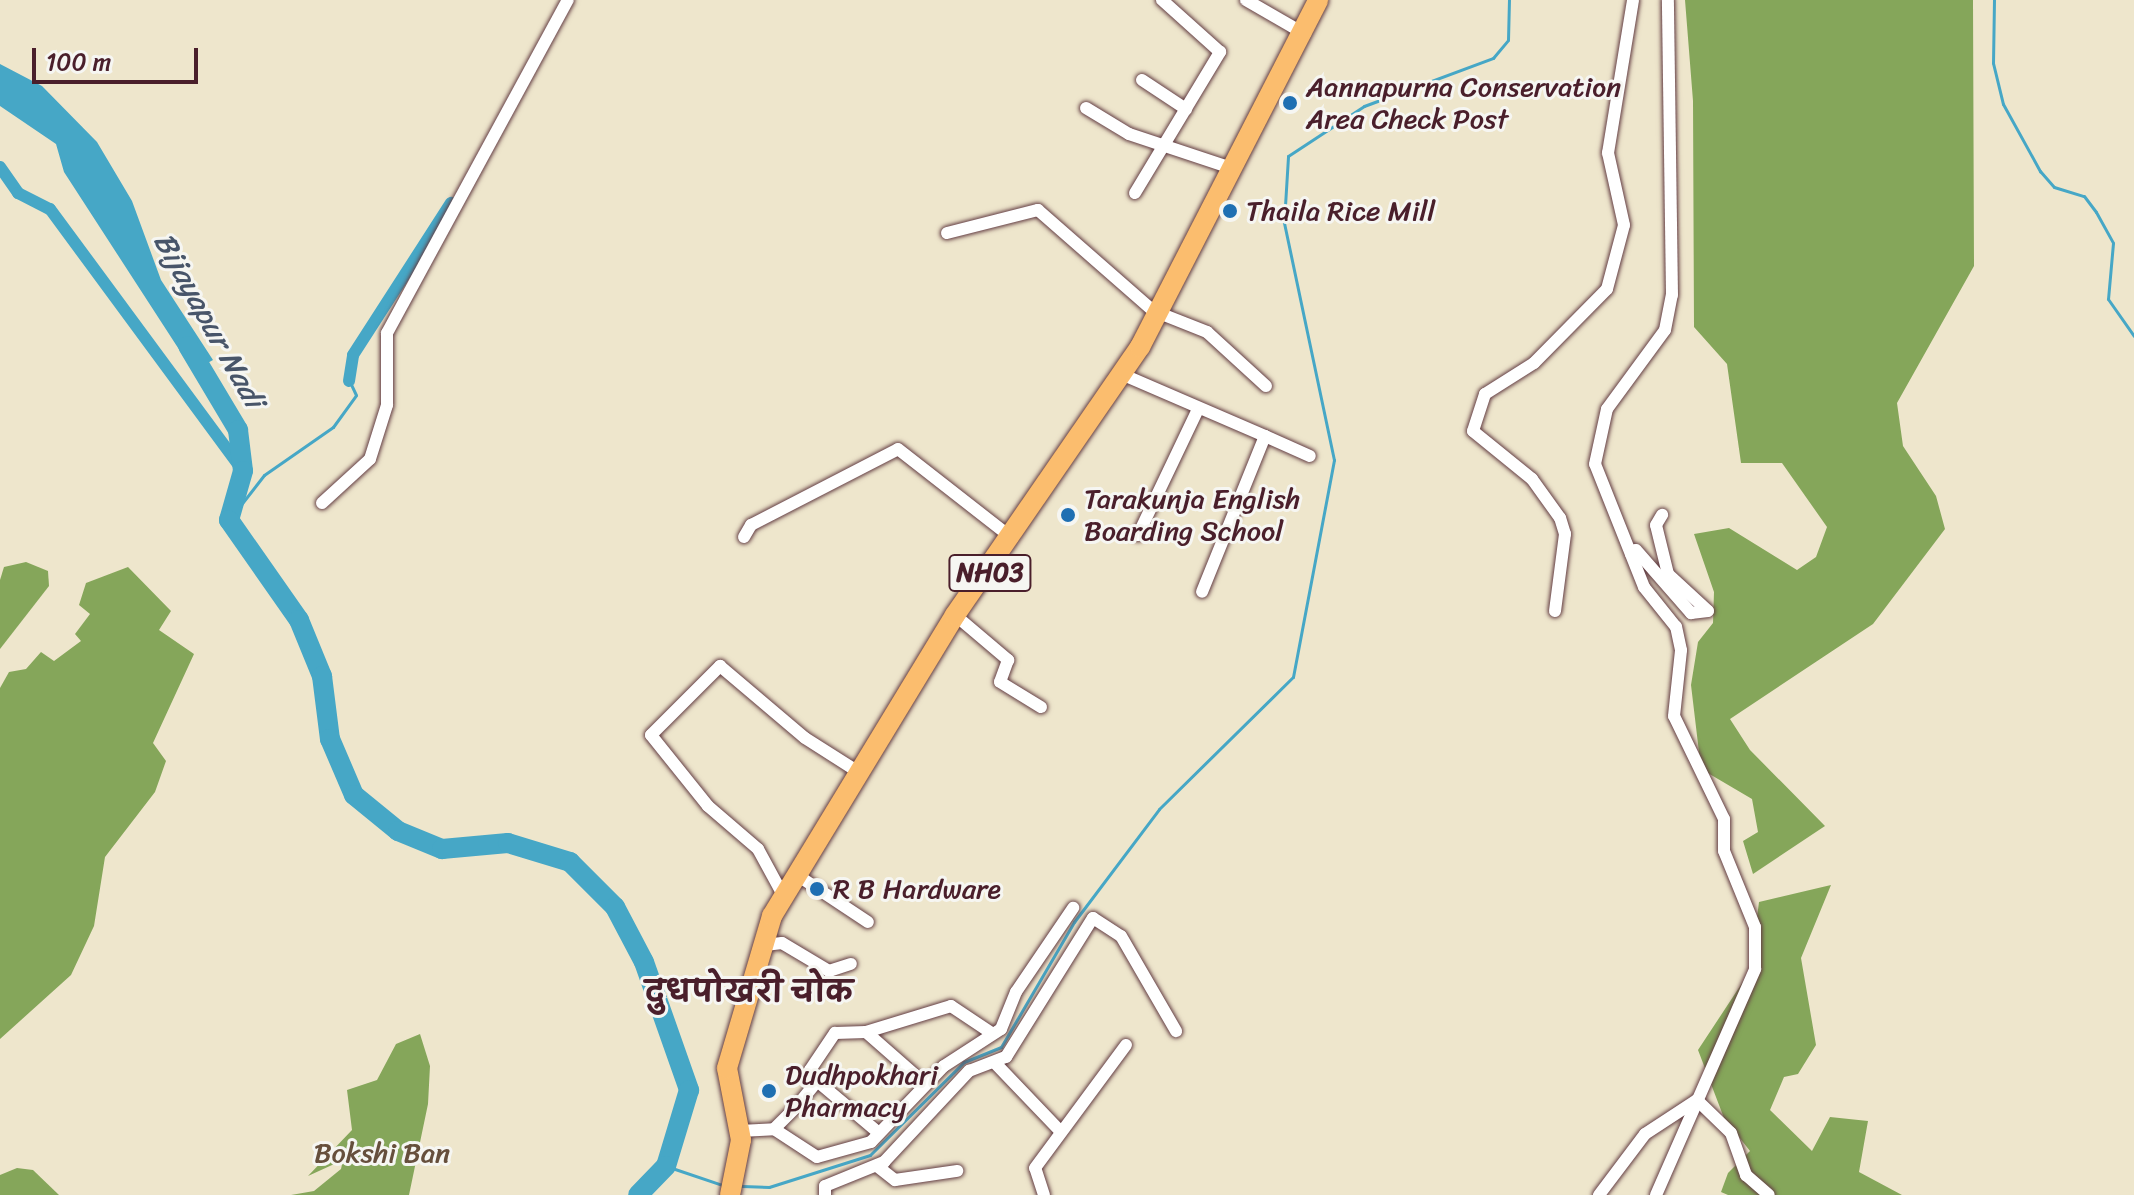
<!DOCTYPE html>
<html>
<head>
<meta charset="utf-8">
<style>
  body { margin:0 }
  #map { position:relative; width:2134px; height:1195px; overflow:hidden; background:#eee6cc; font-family:Sriracha,"Playpen Sans Deva",sans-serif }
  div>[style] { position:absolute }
  .forest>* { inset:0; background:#85a65a }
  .water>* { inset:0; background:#46a7c6 }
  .stream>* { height:3px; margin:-1.5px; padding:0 1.5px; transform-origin:1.5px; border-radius:1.5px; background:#46a7c6 }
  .canal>* { height:12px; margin:-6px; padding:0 6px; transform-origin:6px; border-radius:6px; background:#46a7c6 }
  .river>* { height:20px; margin:-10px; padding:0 10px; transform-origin:10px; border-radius:10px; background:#46a7c6 }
  .roads { filter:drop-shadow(0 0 2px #633d43) drop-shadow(0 0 2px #633d43) }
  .street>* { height:12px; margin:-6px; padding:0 6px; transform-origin:6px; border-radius:6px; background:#fff }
  .primary>* { height:20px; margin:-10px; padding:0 10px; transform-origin:10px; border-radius:10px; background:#fbbd6e }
  .dots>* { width:22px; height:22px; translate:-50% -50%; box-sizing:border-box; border:4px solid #f6f6f2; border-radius:50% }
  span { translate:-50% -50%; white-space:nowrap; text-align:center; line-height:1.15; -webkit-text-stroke:6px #f6f6f2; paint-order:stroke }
  .shield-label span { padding:2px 6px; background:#f6f6f2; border:2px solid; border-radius:6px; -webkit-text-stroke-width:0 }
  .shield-label { font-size:26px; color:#4a1f2b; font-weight:700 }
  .poi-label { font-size:28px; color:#4a1f2b }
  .left { translate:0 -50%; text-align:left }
  .park-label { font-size:28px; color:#664f3c }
  .water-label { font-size:30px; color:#485569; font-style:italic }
  .neighbourhood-label { font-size:30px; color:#4a1f2b; font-weight:700 }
  .scale { position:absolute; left:32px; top:48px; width:166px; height:36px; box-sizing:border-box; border:4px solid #4a1f2b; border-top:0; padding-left:10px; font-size:24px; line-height:28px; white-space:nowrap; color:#4a1f2b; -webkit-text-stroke:6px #f6f6f2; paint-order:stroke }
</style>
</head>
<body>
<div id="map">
  <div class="forest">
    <i style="clip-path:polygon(1685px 0,1973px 0,1974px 266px,1897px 403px,1903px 446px,1936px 496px,1945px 529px,1873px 624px,1730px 719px,1750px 750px,1825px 826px,1753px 874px,1743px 841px,1758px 832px,1752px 799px,1701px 769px,1691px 685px,1698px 642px,1713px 623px,1714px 592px,1694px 534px,1729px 528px,1797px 570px,1816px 557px,1827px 527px,1782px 463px,1741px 463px,1727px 364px,1694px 327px,1693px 101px)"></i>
    <i style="clip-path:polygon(26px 562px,48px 571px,49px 586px,0 649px,0 580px,4px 567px)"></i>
    <i style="clip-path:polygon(128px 567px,171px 611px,159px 630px,194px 654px,153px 743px,166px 761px,155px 792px,105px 857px,94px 926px,71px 975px,0 1039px,0 688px,9px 672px,26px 669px,41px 652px,54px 661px,81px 641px,75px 634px,90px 614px,79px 605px,86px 583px)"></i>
    <i style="clip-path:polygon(1831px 885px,1801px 958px,1816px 1045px,1798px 1074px,1784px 1077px,1770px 1110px,1812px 1151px,1830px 1117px,1868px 1121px,1859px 1172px,1902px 1195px,1728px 1195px,1721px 1192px,1728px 1173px,1750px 1151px,1724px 1118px,1698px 1050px,1750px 971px,1759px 902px)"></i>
    <i style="clip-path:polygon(420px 1034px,430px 1066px,428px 1104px,409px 1195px,291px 1195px,314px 1191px,341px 1169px,343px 1160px,308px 1176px,352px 1130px,347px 1090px,377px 1080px,396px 1044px)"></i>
    <i style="clip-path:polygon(17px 1168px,33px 1170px,59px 1195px,0 1195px,0 1175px)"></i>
  </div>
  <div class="water">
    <i style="clip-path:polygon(0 64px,42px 86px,97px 142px,132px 201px,161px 280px,213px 360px,193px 371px,64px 172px,56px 144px,0 106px)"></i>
  </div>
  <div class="stream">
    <i style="left:1994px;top:0;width:63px;rotate:90.9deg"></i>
    <i style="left:1993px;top:63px;width:42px;rotate:76.3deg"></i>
    <i style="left:2003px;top:104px;width:77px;rotate:61.1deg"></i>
    <i style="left:2040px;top:171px;width:21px;rotate:49deg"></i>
    <i style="left:2054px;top:187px;width:31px;rotate:17deg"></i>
    <i style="left:2084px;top:196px;width:20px;rotate:53deg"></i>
    <i style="left:2096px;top:212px;width:35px;rotate:61deg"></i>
    <i style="left:2113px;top:243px;width:56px;rotate:95.1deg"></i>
    <i style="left:2108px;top:299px;width:45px;rotate:54.9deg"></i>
    <i style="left:229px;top:520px;width:57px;rotate:-52.1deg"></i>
    <i style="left:264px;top:475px;width:84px;rotate:-34.8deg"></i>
    <i style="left:333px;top:427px;width:39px;rotate:-54deg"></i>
    <i style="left:356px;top:395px;width:14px;rotate:-115deg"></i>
    <i style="left:666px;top:1166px;width:59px;rotate:18.7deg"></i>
    <i style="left:742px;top:1186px;width:27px;rotate:2deg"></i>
    <i style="left:769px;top:1187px;width:106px;rotate:-17.6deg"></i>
    <i style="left:870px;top:1155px;width:132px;rotate:-44.7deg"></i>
    <i style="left:964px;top:1062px;width:40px;rotate:-22deg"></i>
    <i style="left:1001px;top:1047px;width:145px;rotate:-59.7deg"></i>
    <i style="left:1074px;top:922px;width:141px;rotate:-53deg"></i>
    <i style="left:1159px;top:809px;width:188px;rotate:-44.6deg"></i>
    <i style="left:1293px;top:677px;width:221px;rotate:-79.3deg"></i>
    <i style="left:1334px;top:460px;width:243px;rotate:-101.9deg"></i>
    <i style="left:1284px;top:222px;width:66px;rotate:-86.5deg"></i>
    <i style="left:1288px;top:156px;width:91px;rotate:-33.3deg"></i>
    <i style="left:1364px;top:106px;width:138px;rotate:-20.4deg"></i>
    <i style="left:1493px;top:58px;width:23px;rotate:-50deg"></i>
    <i style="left:1508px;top:40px;width:40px;rotate:-88.6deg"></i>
  </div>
  <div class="canal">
    <i style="left:0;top:167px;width:32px;rotate:55deg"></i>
    <i style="left:18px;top:193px;width:36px;rotate:27deg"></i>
    <i style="left:50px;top:209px;width:325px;rotate:53.6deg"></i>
    <i style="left:349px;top:381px;width:26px;rotate:-81deg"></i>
    <i style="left:353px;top:355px;width:181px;rotate:-57.2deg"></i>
  </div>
  <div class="river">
    <i style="left:188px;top:346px;width:98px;rotate:59.2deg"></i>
    <i style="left:238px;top:430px;width:41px;rotate:83deg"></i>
    <i style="left:243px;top:471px;width:51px;rotate:105.9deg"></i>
    <i style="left:229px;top:520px;width:122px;rotate:55deg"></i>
    <i style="left:299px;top:620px;width:61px;rotate:67.7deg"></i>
    <i style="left:322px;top:676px;width:64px;rotate:82.8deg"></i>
    <i style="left:330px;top:739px;width:61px;rotate:66.8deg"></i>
    <i style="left:354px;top:795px;width:57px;rotate:39.3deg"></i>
    <i style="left:398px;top:831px;width:48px;rotate:22.2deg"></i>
    <i style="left:442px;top:849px;width:66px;rotate:-5.2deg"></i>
    <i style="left:508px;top:843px;width:65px;rotate:17deg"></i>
    <i style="left:570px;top:862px;width:64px;rotate:45deg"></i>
    <i style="left:615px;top:907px;width:62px;rotate:62.2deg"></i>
    <i style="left:644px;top:962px;width:136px;rotate:70.6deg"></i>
    <i style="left:689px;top:1090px;width:79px;rotate:106.8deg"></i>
    <i style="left:666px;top:1166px;width:40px;rotate:134deg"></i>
  </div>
  <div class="roads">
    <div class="street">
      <i style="left:1246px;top:0;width:68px;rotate:30deg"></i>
      <i style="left:1142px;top:80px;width:53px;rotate:33.4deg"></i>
      <i style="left:1086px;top:108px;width:50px;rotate:31.2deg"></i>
      <i style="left:1129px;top:134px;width:111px;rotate:18.4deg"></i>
      <i style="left:1135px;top:193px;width:165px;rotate:-58.9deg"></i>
      <i style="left:1220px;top:52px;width:78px;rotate:-138.1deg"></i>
      <i style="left:947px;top:233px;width:94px;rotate:-14.2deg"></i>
      <i style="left:1038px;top:210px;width:159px;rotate:41.2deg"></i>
      <i style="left:1159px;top:313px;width:52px;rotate:21.6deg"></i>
      <i style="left:1207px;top:332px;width:80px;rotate:42.5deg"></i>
      <i style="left:1119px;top:373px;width:159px;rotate:23.3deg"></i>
      <i style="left:1265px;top:436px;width:168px;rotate:112deg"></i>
      <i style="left:1265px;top:436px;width:49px;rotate:24deg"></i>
      <i style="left:322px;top:503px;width:65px;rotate:-42.5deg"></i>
      <i style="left:370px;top:459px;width:57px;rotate:-72.5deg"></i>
      <i style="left:387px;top:405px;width:72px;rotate:-90deg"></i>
      <i style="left:387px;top:333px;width:379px;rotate:-61.5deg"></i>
      <i style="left:1138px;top:535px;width:140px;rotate:-64.5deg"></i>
      <i style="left:744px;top:537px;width:14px;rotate:-60deg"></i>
      <i style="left:751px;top:525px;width:165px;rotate:-27.3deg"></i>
      <i style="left:898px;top:449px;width:145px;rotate:38deg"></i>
      <i style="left:1631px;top:554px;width:6px;rotate:-39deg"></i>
      <i style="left:1636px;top:550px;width:84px;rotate:48.9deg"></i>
      <i style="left:1691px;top:613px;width:17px;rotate:-7deg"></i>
      <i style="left:1708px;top:611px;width:54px;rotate:-137.2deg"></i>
      <i style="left:1668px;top:574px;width:50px;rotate:-103.8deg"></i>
      <i style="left:1656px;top:525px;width:12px;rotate:-59deg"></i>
      <i style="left:1555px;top:611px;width:78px;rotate:-82.6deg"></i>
      <i style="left:1565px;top:534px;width:17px;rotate:-107deg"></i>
      <i style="left:1560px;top:518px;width:48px;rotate:-125.7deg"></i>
      <i style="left:1532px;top:479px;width:76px;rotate:-140.9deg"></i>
      <i style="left:1473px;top:431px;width:39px;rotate:-72deg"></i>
      <i style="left:1485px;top:394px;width:58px;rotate:-32.3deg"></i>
      <i style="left:1534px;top:363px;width:104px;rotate:-45.4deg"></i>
      <i style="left:1607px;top:289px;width:66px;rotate:-75.1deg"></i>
      <i style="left:1624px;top:225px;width:74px;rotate:-102.5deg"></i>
      <i style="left:1608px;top:153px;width:155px;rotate:-80.7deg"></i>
      <i style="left:955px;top:615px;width:70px;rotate:40.3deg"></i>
      <i style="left:1008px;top:660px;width:23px;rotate:110deg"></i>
      <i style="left:1000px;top:682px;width:48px;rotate:31.4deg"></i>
      <i style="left:797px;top:875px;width:85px;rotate:33.5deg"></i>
      <i style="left:783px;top:895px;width:52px;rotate:-118.5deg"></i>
      <i style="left:758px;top:849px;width:66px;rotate:-139.3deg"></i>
      <i style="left:708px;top:806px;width:91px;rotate:-128.8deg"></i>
      <i style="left:651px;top:735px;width:98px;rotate:-45deg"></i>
      <i style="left:720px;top:666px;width:111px;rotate:40.3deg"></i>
      <i style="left:805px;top:738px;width:65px;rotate:32.5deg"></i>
      <i style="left:765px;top:945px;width:17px;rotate:-7deg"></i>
      <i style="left:782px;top:943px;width:55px;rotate:30.8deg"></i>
      <i style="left:829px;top:971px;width:23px;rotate:-18deg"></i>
      <i style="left:866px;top:1032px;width:77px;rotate:41.3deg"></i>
      <i style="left:996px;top:1064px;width:94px;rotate:46.3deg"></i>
      <i style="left:817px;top:1081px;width:81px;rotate:40deg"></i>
      <i style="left:774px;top:1129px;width:51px;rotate:33.1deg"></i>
      <i style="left:817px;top:1157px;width:56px;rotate:-15.5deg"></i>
      <i style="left:871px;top:1142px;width:105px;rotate:-46.2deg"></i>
      <i style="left:944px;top:1066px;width:68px;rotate:-33deg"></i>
      <i style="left:1001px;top:1029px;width:40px;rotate:-68deg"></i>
      <i style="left:1016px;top:992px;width:102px;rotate:-55.8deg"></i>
      <i style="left:740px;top:1131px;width:34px;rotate:-3deg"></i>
      <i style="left:774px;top:1129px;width:33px;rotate:-45deg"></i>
      <i style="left:797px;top:1106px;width:32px;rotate:-51deg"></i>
      <i style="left:817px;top:1081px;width:13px;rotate:-122deg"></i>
      <i style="left:810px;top:1070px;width:45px;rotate:-56deg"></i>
      <i style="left:835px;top:1033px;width:31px;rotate:-2deg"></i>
      <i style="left:866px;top:1032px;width:89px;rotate:-17deg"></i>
      <i style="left:951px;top:1006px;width:50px;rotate:33.7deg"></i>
      <i style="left:877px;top:1166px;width:23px;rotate:38deg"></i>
      <i style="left:895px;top:1180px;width:63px;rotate:-8.3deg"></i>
      <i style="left:825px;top:1195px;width:9px;rotate:-90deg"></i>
      <i style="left:825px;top:1186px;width:64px;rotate:-22.1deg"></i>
      <i style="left:884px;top:1162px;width:125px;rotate:-47deg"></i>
      <i style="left:969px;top:1071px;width:40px;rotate:-21deg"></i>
      <i style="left:1006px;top:1057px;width:164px;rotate:-58deg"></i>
      <i style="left:1093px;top:918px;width:33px;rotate:33deg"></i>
      <i style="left:1121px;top:936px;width:110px;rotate:59.9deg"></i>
      <i style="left:1044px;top:1195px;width:28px;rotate:-108deg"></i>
      <i style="left:1035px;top:1168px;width:153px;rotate:-53.5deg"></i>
      <i style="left:1599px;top:1195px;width:76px;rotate:-53deg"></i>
      <i style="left:1645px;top:1134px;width:62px;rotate:-33.2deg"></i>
      <i style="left:1697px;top:1100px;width:47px;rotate:44.1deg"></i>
      <i style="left:1731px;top:1133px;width:45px;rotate:70.3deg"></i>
      <i style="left:1746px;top:1175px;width:30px;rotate:41deg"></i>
      <i style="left:1656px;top:1195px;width:247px;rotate:-66.3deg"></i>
      <i style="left:1755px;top:969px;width:42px;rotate:-90deg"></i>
      <i style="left:1755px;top:927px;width:82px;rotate:-112.2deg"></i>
      <i style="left:1724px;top:851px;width:32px;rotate:-90deg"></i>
      <i style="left:1724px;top:819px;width:114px;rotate:-115.9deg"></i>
      <i style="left:1674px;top:716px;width:66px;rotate:-83.9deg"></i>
      <i style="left:1681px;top:650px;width:24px;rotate:-102deg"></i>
      <i style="left:1676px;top:627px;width:51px;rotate:-128.7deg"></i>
      <i style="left:1644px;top:587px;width:132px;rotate:-111.7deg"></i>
      <i style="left:1595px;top:464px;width:56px;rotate:-77.7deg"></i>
      <i style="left:1607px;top:409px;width:98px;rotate:-53.7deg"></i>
      <i style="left:1665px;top:330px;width:36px;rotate:-79deg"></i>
      <i style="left:1672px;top:295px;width:295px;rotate:-90.8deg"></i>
    </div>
    <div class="primary">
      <i style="left:730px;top:1195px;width:56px;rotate:-78.7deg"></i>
      <i style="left:741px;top:1140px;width:73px;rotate:-101deg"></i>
      <i style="left:727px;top:1068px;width:159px;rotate:-73.5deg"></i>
      <i style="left:772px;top:916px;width:352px;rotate:-58.7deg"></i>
      <i style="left:955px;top:615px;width:326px;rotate:-55.4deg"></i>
      <i style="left:1140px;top:347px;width:390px;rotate:-62.8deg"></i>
    </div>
  </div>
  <div class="dots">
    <i style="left:1290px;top:103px;background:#1f6fb2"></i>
    <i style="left:1230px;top:211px;background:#1f6fb2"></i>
    <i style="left:1068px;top:515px;background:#1f6fb2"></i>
    <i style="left:817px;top:889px;background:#1f6fb2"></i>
    <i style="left:769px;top:1091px;background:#1f6fb2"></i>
  </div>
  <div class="shield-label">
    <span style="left:990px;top:573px">NH03</span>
  </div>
  <div class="poi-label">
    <span class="left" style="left:1306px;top:103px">Aannapurna Conservation<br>Area Check Post</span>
    <span class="left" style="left:1246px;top:211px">Thaila Rice Mill</span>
    <span class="left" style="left:1084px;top:515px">Tarakunja English<br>Boarding School</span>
    <span class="left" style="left:833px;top:889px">R B Hardware</span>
    <span class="left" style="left:785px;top:1091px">Dudhpokhari<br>Pharmacy</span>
  </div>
  <div class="park-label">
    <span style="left:382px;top:1153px">Bokshi Ban</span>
  </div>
  <div class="water-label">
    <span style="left:209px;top:320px;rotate:61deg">Bijayapur Nadi</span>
  </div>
  <div class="neighbourhood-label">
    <span style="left:749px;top:992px">दुधपोखरी चोक</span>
  </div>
  <div class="scale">100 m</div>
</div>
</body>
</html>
